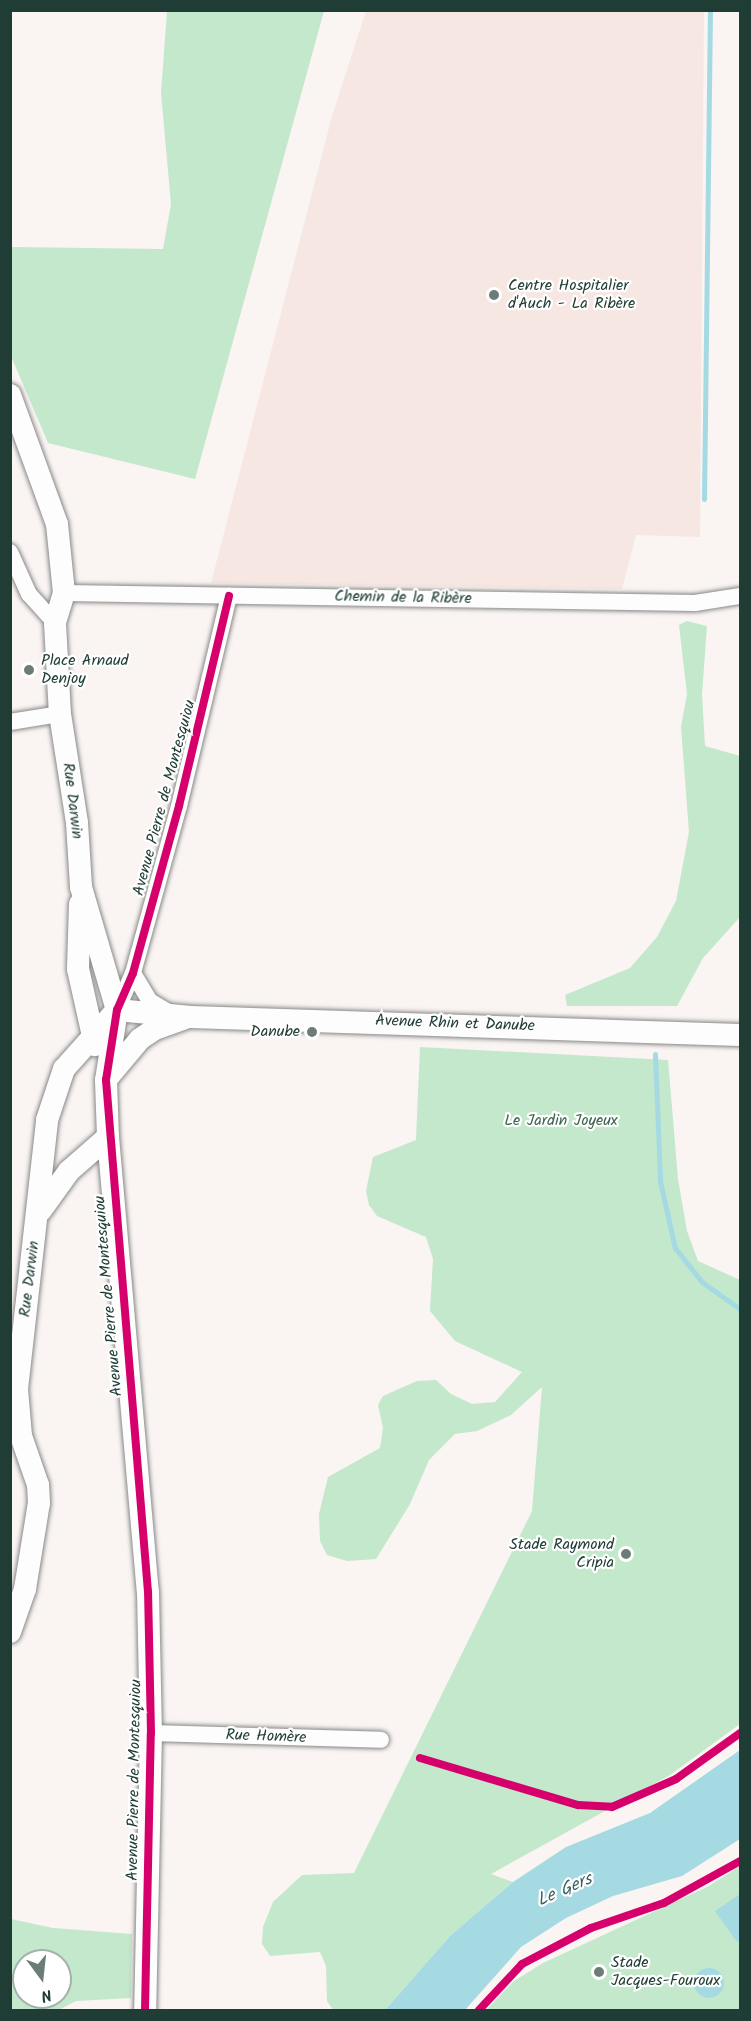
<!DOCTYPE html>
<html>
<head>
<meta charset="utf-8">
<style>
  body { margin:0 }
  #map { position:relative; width:751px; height:2021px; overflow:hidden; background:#faf4f3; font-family:Kalam,sans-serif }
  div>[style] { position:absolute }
  .built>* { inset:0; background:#f7e7e3 }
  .green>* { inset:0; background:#c3e8cc }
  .water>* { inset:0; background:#a5dae3 }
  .round { border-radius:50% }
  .stream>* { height:5px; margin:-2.5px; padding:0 2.5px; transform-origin:2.5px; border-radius:2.5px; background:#a5dae3 }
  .roads { filter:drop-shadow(0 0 2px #878a88) drop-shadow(0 0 2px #878a88) }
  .street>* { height:16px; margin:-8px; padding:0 8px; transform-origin:8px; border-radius:8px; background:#fefdfd }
  .secondary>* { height:22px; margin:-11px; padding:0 11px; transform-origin:11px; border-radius:11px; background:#fefdfd }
  .cycleway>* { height:8px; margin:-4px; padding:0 4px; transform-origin:4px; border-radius:4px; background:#d6006c }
  .dots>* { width:16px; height:16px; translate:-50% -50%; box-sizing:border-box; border:3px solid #fff; border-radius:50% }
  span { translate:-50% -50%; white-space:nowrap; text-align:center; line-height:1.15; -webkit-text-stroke:4.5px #fff; paint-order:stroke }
  .poi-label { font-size:16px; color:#1f3d34 }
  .left { translate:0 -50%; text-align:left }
  .right { translate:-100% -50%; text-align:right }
  .street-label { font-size:16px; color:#1f3d34 }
  .park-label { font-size:16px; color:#3d6552 }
  .water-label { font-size:18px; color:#37625e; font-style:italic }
  .frame { position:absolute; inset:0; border:12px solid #1f3d34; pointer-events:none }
  .north { position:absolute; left:12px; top:1949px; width:60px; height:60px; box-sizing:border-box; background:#fff; border:2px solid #a5b1ae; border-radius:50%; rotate:165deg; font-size:16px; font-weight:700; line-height:24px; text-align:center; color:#1f3d34 }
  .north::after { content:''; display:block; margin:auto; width:21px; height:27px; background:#6c7d77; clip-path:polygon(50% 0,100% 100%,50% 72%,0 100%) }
</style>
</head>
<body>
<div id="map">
  <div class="built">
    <i style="clip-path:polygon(366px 11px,704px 11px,700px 537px,636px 535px,622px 589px,211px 583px,332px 116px)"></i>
  </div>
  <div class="green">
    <i style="clip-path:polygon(167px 11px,324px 11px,195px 479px,48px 443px,11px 356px,11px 247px,163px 249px,171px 204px,161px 93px)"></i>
    <i style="clip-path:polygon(687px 621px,707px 626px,702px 694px,705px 746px,740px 756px,740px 917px,703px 958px,677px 1006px,567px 1006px,565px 995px,630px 968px,657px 937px,676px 901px,689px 832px,681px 727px,687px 694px,679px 625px)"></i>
    <i style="clip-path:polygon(420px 1047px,668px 1060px,678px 1179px,687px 1231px,698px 1261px,740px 1280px,740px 1724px,670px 1775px,491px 1874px,513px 1882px,451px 1935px,385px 2010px,333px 2010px,327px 2001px,326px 1966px,320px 1952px,270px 1956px,262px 1944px,263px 1927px,273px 1902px,302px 1875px,354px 1873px,532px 1511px,542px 1387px,511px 1415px,477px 1431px,455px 1434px,429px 1460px,410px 1504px,376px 1559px,347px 1561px,327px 1555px,320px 1541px,319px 1514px,328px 1477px,380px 1448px,383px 1428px,378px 1405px,383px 1396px,417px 1381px,436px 1380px,451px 1394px,472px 1404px,495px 1402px,522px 1372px,455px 1341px,430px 1311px,433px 1259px,426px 1237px,377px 1216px,369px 1205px,366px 1191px,373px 1157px,416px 1140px)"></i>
    <i style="clip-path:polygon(740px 1866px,740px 2010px,486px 2010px,514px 1981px,543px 1963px,709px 1886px)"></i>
    <i style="clip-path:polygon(evenodd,11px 1919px,53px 1928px,132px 1934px,131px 1998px,76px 2001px,59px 2010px,11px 2010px,11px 1919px,24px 1961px,60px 1961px,60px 1997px,24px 1997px,24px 1961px)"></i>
  </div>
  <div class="water">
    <i style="clip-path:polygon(740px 1750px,740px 1839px,682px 1876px,613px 1896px,566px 1918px,521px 1947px,465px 2010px,385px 2010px,451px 1935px,513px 1882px,566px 1847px,650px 1813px)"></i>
    <i style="clip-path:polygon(740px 1894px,740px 1940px,737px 1942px,715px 1911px)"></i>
    <i class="round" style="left:694px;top:1968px;width:30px;height:30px"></i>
  </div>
  <div class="stream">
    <i style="left:704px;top:499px;width:489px;rotate:-89.3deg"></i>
    <i style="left:655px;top:1054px;width:127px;rotate:87.7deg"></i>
    <i style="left:660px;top:1181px;width:69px;rotate:77.4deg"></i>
    <i style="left:675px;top:1248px;width:43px;rotate:51.5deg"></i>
    <i style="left:702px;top:1282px;width:47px;rotate:35.4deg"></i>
  </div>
  <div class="roads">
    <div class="street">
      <i style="left:10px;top:552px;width:46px;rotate:65.7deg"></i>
      <i style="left:29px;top:594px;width:39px;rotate:48deg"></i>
      <i style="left:64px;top:593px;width:631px;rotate:0.91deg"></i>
      <i style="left:695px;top:603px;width:46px;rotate:-8.8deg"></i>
      <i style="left:10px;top:722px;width:51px;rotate:-9.1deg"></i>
      <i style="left:133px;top:973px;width:33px;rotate:59deg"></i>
      <i style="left:150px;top:1001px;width:23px;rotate:31deg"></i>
      <i style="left:117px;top:1010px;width:40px;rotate:-66.6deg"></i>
      <i style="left:133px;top:973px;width:173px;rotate:-74.6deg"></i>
      <i style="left:179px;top:806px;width:216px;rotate:-76.6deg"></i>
      <i style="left:151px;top:1733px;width:230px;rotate:1.7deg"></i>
    </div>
    <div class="secondary">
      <i style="left:10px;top:395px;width:137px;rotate:70deg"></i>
      <i style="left:57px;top:524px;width:69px;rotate:84.2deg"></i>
      <i style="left:64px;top:593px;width:31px;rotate:107deg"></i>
      <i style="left:55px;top:623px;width:91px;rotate:86.9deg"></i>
      <i style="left:60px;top:714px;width:110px;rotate:81.1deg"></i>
      <i style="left:77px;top:823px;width:64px;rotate:86.4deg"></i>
      <i style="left:81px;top:887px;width:128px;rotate:73.7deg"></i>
      <i style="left:117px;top:1010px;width:71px;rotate:98.9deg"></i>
      <i style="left:106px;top:1080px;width:57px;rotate:88deg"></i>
      <i style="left:108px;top:1137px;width:457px;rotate:85deg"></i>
      <i style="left:148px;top:1592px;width:141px;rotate:88.8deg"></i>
      <i style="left:151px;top:1733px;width:277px;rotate:91.2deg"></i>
      <i style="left:80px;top:904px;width:65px;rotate:91.8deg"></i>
      <i style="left:78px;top:969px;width:78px;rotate:77.4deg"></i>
      <i style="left:117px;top:1010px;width:74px;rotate:5.4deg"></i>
      <i style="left:191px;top:1017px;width:549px;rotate:1.88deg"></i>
      <i style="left:109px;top:1076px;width:48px;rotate:-50deg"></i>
      <i style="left:140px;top:1039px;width:18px;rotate:-34deg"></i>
      <i style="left:155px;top:1029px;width:32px;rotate:-20deg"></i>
      <i style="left:41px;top:1210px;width:48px;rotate:-54.3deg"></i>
      <i style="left:69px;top:1171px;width:52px;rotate:-41.1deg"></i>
      <i style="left:10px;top:1632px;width:46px;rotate:-70.8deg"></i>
      <i style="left:25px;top:1589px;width:87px;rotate:-80.8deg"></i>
      <i style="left:39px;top:1503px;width:18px;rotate:-93deg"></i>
      <i style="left:38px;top:1485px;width:52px;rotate:-109.1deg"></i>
      <i style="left:21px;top:1436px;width:47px;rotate:-94.9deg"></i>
      <i style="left:17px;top:1389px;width:271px;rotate:-83.6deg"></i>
      <i style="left:47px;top:1120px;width:54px;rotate:-71.6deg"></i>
      <i style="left:64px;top:1069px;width:79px;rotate:-48.1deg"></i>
    </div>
  </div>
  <div class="cycleway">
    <i style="left:420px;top:1758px;width:165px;rotate:16.6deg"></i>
    <i style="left:578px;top:1805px;width:34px;rotate:3deg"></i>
    <i style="left:612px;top:1807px;width:70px;rotate:-23.6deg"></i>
    <i style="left:676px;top:1779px;width:79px;rotate:-35.7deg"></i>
    <i style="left:145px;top:2010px;width:277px;rotate:-88.8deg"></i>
    <i style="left:151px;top:1733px;width:141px;rotate:-91.2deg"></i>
    <i style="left:148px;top:1592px;width:514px;rotate:-94.69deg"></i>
    <i style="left:106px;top:1080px;width:71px;rotate:-81.1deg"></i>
    <i style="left:117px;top:1010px;width:40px;rotate:-66.6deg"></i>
    <i style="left:133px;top:973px;width:173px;rotate:-74.6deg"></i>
    <i style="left:179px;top:806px;width:216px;rotate:-76.6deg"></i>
    <i style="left:479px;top:2010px;width:63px;rotate:-46.9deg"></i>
    <i style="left:522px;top:1964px;width:78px;rotate:-27.6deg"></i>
    <i style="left:591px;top:1928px;width:77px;rotate:-18.9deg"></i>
    <i style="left:664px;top:1903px;width:87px;rotate:-28.9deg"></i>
  </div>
  <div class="dots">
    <i style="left:494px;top:295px;background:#6c7d77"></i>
    <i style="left:29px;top:670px;background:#6c7d77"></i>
    <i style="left:312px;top:1032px;background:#6c7d77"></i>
    <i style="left:626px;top:1554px;background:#6c7d77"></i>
    <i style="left:599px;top:1972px;background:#6c7d77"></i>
  </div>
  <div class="poi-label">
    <span class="left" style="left:508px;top:295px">Centre Hospitalier<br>d'Auch - La Ribère</span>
    <span class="left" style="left:41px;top:670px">Place Arnaud<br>Denjoy</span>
    <span class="right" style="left:300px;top:1032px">Danube</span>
    <span class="right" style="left:614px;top:1554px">Stade Raymond<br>Cripia</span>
    <span class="left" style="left:611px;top:1972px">Stade<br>Jacques-Fouroux</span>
  </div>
  <div class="street-label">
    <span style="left:403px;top:598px;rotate:1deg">Chemin de la Ribère</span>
    <span style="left:165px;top:798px;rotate:-75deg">Avenue Pierre de Montesquiou</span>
    <span style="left:72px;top:801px;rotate:83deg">Rue Darwin</span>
    <span style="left:455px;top:1024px;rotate:2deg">Avenue Rhin et Danube</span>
    <span style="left:30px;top:1279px;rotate:-83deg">Rue Darwin</span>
    <span style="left:109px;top:1296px;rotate:-95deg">Avenue Pierre de Montesquiou</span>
    <span style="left:266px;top:1737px;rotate:2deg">Rue Homère</span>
    <span style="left:135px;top:1780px;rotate:-89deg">Avenue Pierre de Montesquiou</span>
  </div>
  <div class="park-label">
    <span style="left:561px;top:1121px">Le Jardin Joyeux</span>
  </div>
  <div class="water-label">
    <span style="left:565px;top:1891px;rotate:-24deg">Le Gers</span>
  </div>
  <div class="frame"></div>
  <div class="north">N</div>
</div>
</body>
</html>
